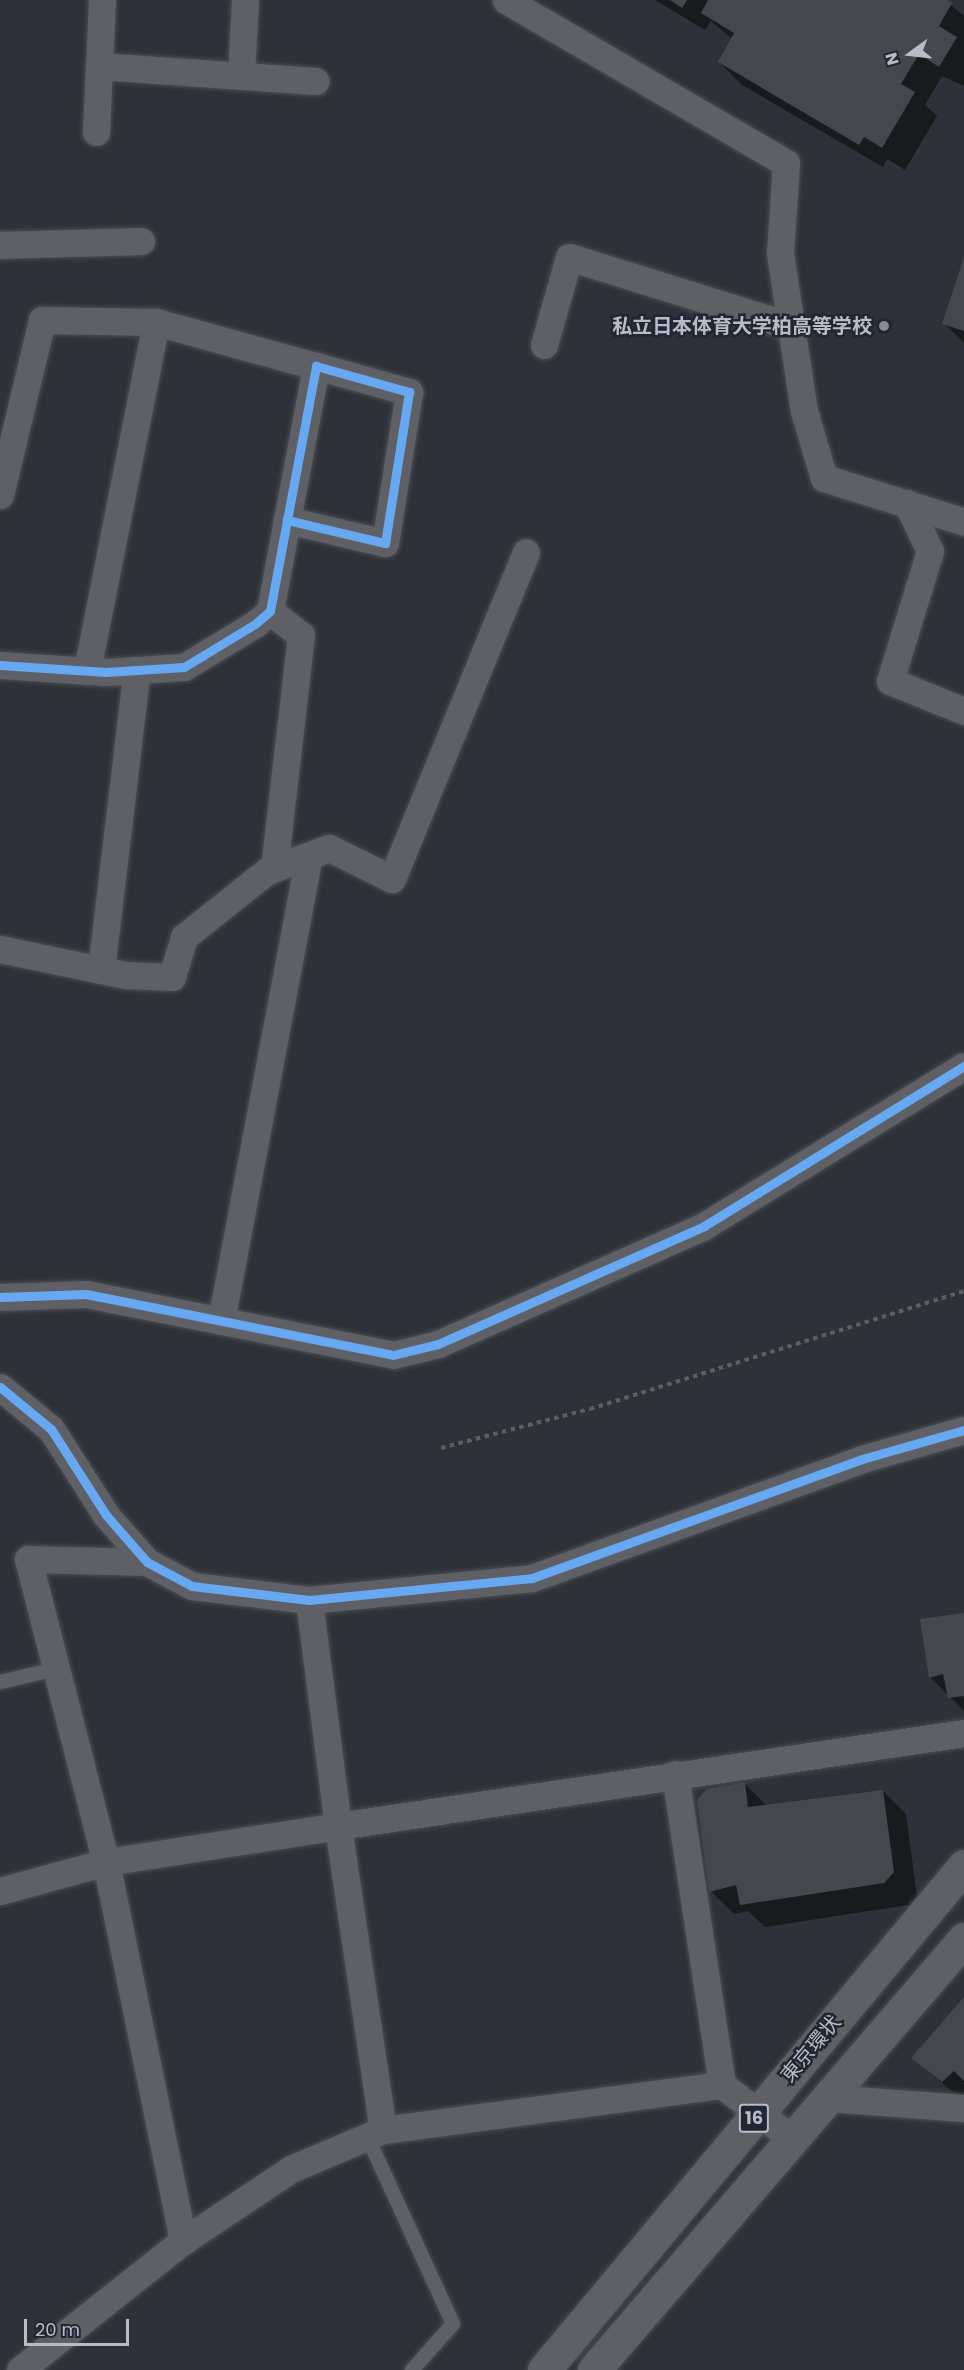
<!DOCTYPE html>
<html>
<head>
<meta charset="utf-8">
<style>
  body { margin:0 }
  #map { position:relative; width:964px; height:2370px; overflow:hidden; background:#2e3139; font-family:Poppins,"Noto Sans JP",sans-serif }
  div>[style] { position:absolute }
  .shadow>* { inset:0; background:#0007 }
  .building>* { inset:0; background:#44474e }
  .path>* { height:4px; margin-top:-2px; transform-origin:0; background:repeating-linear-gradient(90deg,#5b5e64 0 4.5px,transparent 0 9px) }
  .roads { filter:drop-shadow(0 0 2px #4a4c52) drop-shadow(0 0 2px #4a4c52) }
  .service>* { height:14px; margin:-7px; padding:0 7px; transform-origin:7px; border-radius:7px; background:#5e6066 }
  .minor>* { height:27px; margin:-13.5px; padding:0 13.5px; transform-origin:13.5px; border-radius:13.5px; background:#5e6066 }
  .trunk>* { height:33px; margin:-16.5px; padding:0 16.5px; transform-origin:16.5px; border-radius:16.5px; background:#5e6065 }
  .cycleway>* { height:9px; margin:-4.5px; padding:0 4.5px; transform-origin:4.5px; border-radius:4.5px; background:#66a8f1 }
  .dots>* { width:16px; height:16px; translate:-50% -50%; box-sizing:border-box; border:3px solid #212633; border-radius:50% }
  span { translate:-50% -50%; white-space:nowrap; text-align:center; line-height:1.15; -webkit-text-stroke:5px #212633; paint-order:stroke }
  .shield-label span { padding:2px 4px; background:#212633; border:2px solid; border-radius:4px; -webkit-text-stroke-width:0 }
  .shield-label { font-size:18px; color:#b9bcc8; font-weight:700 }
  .poi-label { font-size:20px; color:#b9bcc8; font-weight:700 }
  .right { translate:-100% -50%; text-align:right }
  .street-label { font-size:20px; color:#b9bcc8 }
  .north { position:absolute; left:880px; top:24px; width:60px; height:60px; -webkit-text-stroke:4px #212633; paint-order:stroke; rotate:255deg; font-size:16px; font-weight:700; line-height:24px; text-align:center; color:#b9bcc8 }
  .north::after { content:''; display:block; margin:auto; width:21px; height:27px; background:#b9bcc8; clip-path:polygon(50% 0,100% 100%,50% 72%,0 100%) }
  .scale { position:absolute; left:24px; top:2319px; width:105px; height:27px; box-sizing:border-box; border:3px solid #b9bcc8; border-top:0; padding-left:8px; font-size:18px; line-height:21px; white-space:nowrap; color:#b9bcc8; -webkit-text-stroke:4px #212633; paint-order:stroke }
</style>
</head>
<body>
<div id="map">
  <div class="shadow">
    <i style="clip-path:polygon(655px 0,945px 0,964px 16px,964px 86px,942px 76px,925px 105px,937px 116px,905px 170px,887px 159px,883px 167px,742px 85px,719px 62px,732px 39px,711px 21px,705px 30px)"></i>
    <i style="clip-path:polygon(964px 260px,964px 343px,944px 323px)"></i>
    <i style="clip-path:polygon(964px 1615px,964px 1711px,930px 1677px)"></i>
    <i style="clip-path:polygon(745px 1784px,767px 1806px,883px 1791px,906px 1814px,917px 1896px,908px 1905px,765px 1927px,748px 1911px,734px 1914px,711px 1891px)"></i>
    <i style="clip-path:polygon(964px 2000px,964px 2096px,961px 2099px,913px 2058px)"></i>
  </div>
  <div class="building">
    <i style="clip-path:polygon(670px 0,687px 0,682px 8px)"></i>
    <i style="clip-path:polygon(708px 0,948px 0,952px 3px,939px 26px,957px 37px,939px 67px,919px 54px,901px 84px,915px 92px,882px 148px,864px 137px,859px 145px,718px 62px,734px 33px,701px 13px)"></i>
    <i style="clip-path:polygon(964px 257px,964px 331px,942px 324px)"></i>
    <i style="clip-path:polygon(964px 1613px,964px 1696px,948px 1698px,943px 1674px,929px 1678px,920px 1619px)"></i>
    <i style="clip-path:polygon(745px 1782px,748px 1807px,883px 1790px,894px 1872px,884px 1883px,740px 1905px,736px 1885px,709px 1892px,697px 1800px,707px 1789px)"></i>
    <i style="clip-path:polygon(964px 1997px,964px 2081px,954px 2071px,942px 2082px,911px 2058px)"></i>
  </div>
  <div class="path">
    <i style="left:441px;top:1448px;width:154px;rotate:-14.7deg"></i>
    <i style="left:590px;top:1409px;width:392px;rotate:-17.5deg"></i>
  </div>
  <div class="roads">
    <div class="service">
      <i style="left:0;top:1682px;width:57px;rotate:-13.1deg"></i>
      <i style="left:367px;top:2136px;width:207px;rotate:65.4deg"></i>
      <i style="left:453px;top:2324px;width:62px;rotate:131.7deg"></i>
    </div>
    <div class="minor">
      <i style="left:506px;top:0;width:324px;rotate:30.2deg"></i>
      <i style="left:786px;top:163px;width:90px;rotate:93.8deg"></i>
      <i style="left:780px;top:253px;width:160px;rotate:81.4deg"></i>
      <i style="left:804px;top:411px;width:70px;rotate:73.4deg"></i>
      <i style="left:824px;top:478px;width:147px;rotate:17.4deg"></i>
      <i style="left:99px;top:66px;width:217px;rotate:4deg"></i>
      <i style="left:241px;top:76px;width:76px;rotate:-87deg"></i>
      <i style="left:96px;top:132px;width:132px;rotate:-87.4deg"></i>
      <i style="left:0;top:245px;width:141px;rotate:-1.6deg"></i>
      <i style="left:156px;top:322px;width:166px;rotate:15.4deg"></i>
      <i style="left:544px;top:345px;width:91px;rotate:-74.1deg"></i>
      <i style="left:569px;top:257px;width:232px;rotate:17.3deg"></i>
      <i style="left:0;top:495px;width:180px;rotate:-76.5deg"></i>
      <i style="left:42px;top:320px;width:114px;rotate:1deg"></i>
      <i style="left:156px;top:322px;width:356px;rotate:101.2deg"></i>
      <i style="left:907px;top:503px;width:53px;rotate:64.4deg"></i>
      <i style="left:930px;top:551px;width:136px;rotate:107.1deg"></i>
      <i style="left:890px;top:681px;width:80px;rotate:22.1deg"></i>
      <i style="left:270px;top:611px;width:39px;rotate:38deg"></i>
      <i style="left:301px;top:635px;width:235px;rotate:96.6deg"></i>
      <i style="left:0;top:665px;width:106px;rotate:3.8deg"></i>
      <i style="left:106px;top:672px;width:78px;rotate:-3.7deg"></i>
      <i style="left:184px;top:667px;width:83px;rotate:-31.2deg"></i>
      <i style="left:255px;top:624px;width:20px;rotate:-41deg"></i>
      <i style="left:270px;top:611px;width:93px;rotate:-79.4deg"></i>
      <i style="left:287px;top:520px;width:157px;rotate:-79.3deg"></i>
      <i style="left:316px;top:366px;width:97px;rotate:15.6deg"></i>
      <i style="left:409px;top:392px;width:153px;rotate:99deg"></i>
      <i style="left:385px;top:543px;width:101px;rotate:-166.8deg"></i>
      <i style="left:0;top:949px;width:129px;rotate:11.7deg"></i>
      <i style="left:126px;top:975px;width:46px;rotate:2.5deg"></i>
      <i style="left:172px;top:977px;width:42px;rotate:-73.3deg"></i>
      <i style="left:184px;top:937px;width:106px;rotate:-38.5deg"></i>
      <i style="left:267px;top:871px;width:66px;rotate:-20.4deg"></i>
      <i style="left:329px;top:848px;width:70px;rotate:26.2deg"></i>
      <i style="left:392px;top:879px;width:353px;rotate:-67.7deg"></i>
      <i style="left:101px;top:970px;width:302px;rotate:-83.2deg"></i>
      <i style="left:0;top:1297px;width:86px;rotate:-2deg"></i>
      <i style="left:86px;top:1294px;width:313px;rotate:11.2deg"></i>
      <i style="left:393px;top:1355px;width:46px;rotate:-13.7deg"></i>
      <i style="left:438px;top:1344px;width:291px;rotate:-23.9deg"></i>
      <i style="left:704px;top:1226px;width:305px;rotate:-31.6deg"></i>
      <i style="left:221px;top:1321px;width:473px;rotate:-79.3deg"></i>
      <i style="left:0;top:1387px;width:66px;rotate:39.5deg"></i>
      <i style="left:51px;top:1429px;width:102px;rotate:57.4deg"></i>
      <i style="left:106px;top:1515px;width:62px;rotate:48.9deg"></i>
      <i style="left:147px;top:1562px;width:51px;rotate:28.1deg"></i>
      <i style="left:192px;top:1586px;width:118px;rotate:6.8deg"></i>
      <i style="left:309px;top:1600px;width:224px;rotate:-5.6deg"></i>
      <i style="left:532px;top:1578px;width:351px;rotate:-19.8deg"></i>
      <i style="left:862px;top:1459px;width:106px;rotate:-15.9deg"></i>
      <i style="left:147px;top:1562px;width:119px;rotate:-178.6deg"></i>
      <i style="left:28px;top:1559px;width:313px;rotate:75.6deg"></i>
      <i style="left:106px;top:1862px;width:387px;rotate:78.5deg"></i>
      <i style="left:309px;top:1600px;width:228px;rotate:82.7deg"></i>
      <i style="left:338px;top:1826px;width:633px;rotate:-8.45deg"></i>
      <i style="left:675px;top:1774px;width:315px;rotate:81.4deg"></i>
      <i style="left:0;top:1891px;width:110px;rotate:-15.3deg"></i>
      <i style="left:106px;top:1862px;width:235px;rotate:-8.8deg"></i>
      <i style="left:338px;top:1826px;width:307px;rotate:81.6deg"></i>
      <i style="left:828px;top:2098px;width:136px;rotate:4.2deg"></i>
      <i style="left:20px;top:2370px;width:208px;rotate:-38.4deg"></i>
      <i style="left:183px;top:2241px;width:130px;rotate:-33.7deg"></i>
      <i style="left:291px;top:2169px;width:100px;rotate:-23deg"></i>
      <i style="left:383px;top:2130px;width:342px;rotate:-7.6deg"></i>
      <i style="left:722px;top:2085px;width:89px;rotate:37.3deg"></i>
    </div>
    <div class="trunk">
      <i style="left:544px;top:2370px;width:656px;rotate:-50.19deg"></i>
      <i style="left:594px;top:2370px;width:568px;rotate:-49.35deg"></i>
    </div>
  </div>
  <div class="cycleway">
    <i style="left:0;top:665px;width:106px;rotate:3.8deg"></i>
    <i style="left:106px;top:672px;width:78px;rotate:-3.7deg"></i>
    <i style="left:184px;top:667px;width:83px;rotate:-31.2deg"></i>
    <i style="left:255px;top:624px;width:20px;rotate:-41deg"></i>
    <i style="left:270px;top:611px;width:93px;rotate:-79.4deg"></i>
    <i style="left:287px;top:520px;width:157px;rotate:-79.3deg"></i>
    <i style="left:316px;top:366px;width:97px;rotate:15.6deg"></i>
    <i style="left:409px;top:392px;width:153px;rotate:99deg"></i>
    <i style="left:385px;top:543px;width:101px;rotate:-166.8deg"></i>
    <i style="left:0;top:1297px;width:86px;rotate:-2deg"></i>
    <i style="left:86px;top:1294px;width:313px;rotate:11.2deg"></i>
    <i style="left:393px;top:1355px;width:46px;rotate:-13.7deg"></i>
    <i style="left:438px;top:1344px;width:291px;rotate:-23.9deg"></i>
    <i style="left:704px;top:1226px;width:305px;rotate:-31.6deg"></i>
    <i style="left:0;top:1387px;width:66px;rotate:39.5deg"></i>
    <i style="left:51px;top:1429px;width:102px;rotate:57.4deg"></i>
    <i style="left:106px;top:1515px;width:62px;rotate:48.9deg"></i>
    <i style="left:147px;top:1562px;width:51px;rotate:28.1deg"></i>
    <i style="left:192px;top:1586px;width:118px;rotate:6.8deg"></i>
    <i style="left:309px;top:1600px;width:224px;rotate:-5.6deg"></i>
    <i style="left:532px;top:1578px;width:351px;rotate:-19.8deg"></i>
    <i style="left:862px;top:1459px;width:106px;rotate:-15.9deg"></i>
  </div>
  <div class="dots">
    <i style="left:884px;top:326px;background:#888b96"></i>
  </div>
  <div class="shield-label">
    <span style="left:754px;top:2118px">16</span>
  </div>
  <div class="poi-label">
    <span class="right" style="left:872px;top:326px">私立日本体育大学柏高等学校</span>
  </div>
  <div class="street-label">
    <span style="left:811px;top:2049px;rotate:-50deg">東京環状</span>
  </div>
  <div class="north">N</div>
  <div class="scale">20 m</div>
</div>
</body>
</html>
